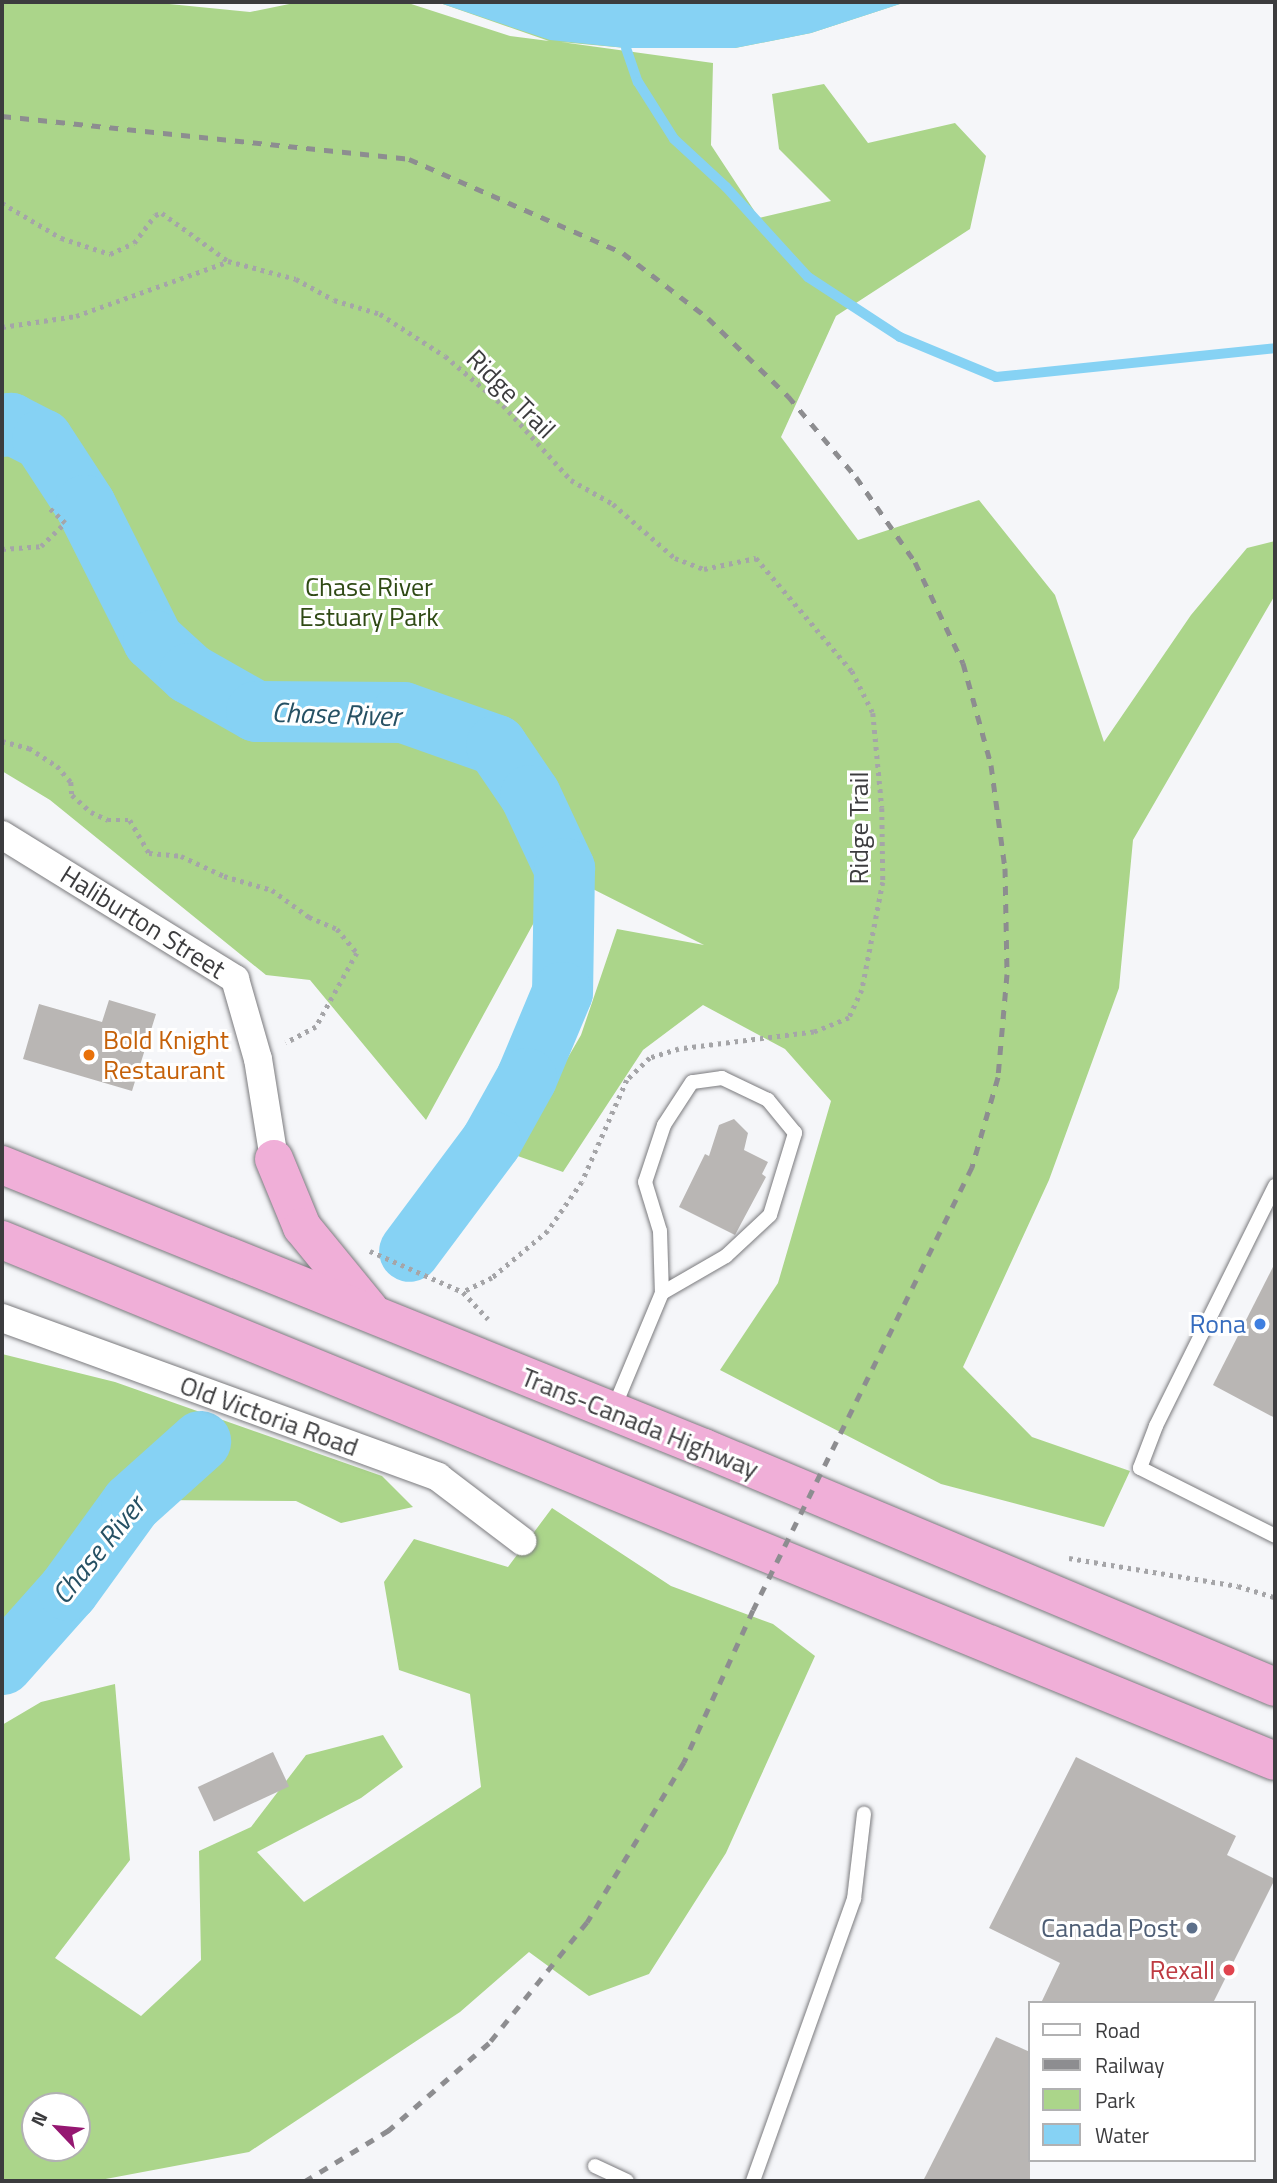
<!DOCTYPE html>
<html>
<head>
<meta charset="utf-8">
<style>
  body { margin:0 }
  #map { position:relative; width:1277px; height:2183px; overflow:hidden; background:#f5f6f9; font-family:"Titillium Web",sans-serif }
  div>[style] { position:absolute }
  .green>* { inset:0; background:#abd58a }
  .water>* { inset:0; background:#86d2f4 }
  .stream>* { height:10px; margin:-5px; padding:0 5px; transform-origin:5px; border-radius:5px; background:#86d2f4 }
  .river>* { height:61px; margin:-30.5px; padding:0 30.5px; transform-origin:30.5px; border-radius:30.5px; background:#86d2f4 }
  .building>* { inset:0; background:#b9b6b4; transform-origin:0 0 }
  .path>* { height:4.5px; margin-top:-2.25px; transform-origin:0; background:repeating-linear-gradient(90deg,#a5a5a8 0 3.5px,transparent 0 8.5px) }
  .roads { filter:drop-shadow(0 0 2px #7b7b7e) drop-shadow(0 0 2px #7b7b7e) }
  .service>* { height:14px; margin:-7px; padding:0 7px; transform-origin:7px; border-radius:7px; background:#fff }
  .minor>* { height:28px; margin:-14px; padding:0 14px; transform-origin:14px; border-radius:14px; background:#fff }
  .trunk>* { height:38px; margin:-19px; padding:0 19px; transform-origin:19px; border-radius:19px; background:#f0afd8 }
  .rail>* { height:5px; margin-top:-2.5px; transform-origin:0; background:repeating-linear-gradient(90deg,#8d8d90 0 9px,transparent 0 18px) }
  .dots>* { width:19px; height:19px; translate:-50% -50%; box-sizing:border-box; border:4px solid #fff; border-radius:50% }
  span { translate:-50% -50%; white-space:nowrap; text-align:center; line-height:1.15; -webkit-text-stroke:6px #fff; paint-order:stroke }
  .street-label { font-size:26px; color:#3c3c3e }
  .park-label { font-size:26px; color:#2f4a14 }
  .food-label { font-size:26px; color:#c56008 }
  .left { translate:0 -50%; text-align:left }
  .shop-label { font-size:26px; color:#366cbe }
  .right { translate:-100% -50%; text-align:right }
  .service-label { font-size:26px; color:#4e5e75 }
  .health-label { font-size:26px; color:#be3a42 }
  .water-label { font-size:28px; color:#265164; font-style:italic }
  .frame { position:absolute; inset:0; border:4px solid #3c3c3e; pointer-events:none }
  .legend { position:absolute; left:1028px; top:2001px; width:228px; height:161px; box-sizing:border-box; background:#fff; border:2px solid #b1b1b2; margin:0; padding:9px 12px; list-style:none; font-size:21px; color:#3c3c3e }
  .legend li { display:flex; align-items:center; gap:14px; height:35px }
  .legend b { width:35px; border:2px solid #b1b1b2 }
  .north { position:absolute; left:21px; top:2092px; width:70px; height:70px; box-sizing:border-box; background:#fff; border:2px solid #b1b1b2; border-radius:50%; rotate:296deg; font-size:19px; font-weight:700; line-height:28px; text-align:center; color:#3c3c3e }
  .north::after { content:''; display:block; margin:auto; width:24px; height:32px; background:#951771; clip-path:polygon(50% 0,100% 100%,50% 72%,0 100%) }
</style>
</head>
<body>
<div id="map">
  <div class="green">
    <i style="clip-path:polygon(2px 2px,149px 2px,250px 12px,299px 2px,405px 2px,510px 36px,549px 41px,437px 2px,906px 2px,811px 33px,735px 48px,626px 48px,561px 42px,713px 63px,711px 145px,759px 218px,831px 201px,779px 149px,772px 94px,824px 84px,868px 143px,955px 123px,986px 156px,970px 229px,836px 316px,781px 437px,858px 540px,979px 500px,1055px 595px,1104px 742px,1191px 615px,1247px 548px,1275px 541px,1275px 595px,1133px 840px,1119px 988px,1049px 1180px,963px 1367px,1032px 1437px,1130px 1471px,1104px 1527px,941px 1484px,720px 1370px,778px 1283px,831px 1101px,785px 1049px,703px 1005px,643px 1050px,563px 1172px,512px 1154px,581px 1035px,617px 929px,704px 945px,561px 873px,426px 1120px,310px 980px,266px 975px,50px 800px,2px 771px)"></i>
    <i style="clip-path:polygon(2px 1354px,115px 1382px,382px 1476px,413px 1507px,341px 1523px,296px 1501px,155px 1500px,2px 1660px)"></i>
    <i style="clip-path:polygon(evenodd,552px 1508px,671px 1586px,773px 1624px,815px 1656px,726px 1853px,649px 1974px,589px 1996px,529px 1952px,460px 2012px,249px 2152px,95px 2181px,2px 2181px,2px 1725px,41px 1702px,115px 1684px,130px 1860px,55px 1958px,141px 2016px,201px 1960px,199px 1851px,251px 1827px,306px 1755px,383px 1735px,403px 1767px,361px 1798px,257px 1852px,304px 1902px,481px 1787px,470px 1694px,399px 1670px,384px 1582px,414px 1539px,508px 1567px,552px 1508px,35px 2106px,77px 2106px,77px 2148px,35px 2148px,35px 2106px)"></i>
  </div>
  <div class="water">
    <i style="clip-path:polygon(437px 2px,906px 2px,811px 33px,735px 48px,626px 48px,550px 40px)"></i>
  </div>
  <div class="stream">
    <i style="left:626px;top:48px;width:36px;rotate:71deg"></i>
    <i style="left:638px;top:82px;width:67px;rotate:57.7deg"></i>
    <i style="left:674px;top:139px;width:71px;rotate:42.7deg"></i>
    <i style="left:726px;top:187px;width:122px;rotate:47.7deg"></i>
    <i style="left:808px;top:277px;width:110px;rotate:33.1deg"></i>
    <i style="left:900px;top:337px;width:104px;rotate:22.6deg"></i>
    <i style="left:996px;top:377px;width:281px;rotate:-5.9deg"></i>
  </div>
  <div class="river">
    <i style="left:2px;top:426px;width:9px;rotate:-21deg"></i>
    <i style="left:10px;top:423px;width:36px;rotate:27deg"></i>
    <i style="left:42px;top:439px;width:79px;rotate:56.9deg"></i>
    <i style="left:85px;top:505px;width:151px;rotate:63.3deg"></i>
    <i style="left:153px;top:640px;width:49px;rotate:42.5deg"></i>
    <i style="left:189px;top:673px;width:77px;rotate:29.6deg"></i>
    <i style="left:256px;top:711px;width:147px;rotate:0.4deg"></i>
    <i style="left:403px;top:712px;width:99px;rotate:19.5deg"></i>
    <i style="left:496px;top:745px;width:60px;rotate:55.8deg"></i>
    <i style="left:530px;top:795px;width:81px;rotate:65deg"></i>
    <i style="left:564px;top:868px;width:124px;rotate:90.9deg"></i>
    <i style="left:562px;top:992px;width:93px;rotate:112.7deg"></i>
    <i style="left:526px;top:1078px;width:72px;rotate:119.1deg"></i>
    <i style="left:491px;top:1141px;width:137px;rotate:126.7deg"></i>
    <i style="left:2px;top:1664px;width:99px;rotate:-48.3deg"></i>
    <i style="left:68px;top:1590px;width:107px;rotate:-54.1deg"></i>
    <i style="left:131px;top:1503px;width:93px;rotate:-41.9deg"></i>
  </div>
  <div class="building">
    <i style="clip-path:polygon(109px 1000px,156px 1014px,132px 1091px,23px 1059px,39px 1004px,102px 1022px)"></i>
    <i style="clip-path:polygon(734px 1119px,748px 1133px,744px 1150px,768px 1162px,762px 1174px,766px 1177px,735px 1235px,679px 1207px,705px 1154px,709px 1156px,719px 1125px)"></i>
    <i style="clip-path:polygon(1275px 1263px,1275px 1418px,1213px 1385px)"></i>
    <i style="left:273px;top:1752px;width:38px;height:83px;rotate:65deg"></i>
    <i style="clip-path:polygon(1076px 1757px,1236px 1836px,1227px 1855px,1275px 1879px,1213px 2003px,1041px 2003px,1060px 1963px,989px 1928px)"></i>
    <i style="clip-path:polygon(996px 2037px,1030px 2052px,1030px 2181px,923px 2181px)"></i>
  </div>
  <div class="path">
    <i style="left:2px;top:203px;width:69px;rotate:30.7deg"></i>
    <i style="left:61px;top:238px;width:52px;rotate:18.1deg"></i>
    <i style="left:110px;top:254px;width:26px;rotate:-25deg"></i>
    <i style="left:134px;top:243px;width:35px;rotate:-53deg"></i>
    <i style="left:155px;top:215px;width:7px;rotate:-16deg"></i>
    <i style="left:162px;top:213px;width:82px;rotate:36deg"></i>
    <i style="left:228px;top:261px;width:70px;rotate:14.8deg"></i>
    <i style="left:296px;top:279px;width:43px;rotate:28.9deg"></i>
    <i style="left:334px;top:300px;width:48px;rotate:16.9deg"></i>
    <i style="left:380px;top:314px;width:77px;rotate:32.9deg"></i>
    <i style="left:445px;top:356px;width:76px;rotate:40.2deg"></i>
    <i style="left:503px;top:405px;width:101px;rotate:47.8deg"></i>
    <i style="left:571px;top:480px;width:48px;rotate:29.7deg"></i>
    <i style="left:613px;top:504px;width:82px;rotate:41.1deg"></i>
    <i style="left:675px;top:558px;width:31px;rotate:21deg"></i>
    <i style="left:704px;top:569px;width:53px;rotate:-11.9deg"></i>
    <i style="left:756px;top:558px;width:148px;rotate:49.7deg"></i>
    <i style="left:852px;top:671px;width:47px;rotate:63.4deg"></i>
    <i style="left:873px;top:713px;width:95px;rotate:84.6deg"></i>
    <i style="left:882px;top:808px;width:74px;rotate:89.2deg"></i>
    <i style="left:883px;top:882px;width:110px;rotate:101deg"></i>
    <i style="left:862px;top:990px;width:31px;rotate:115deg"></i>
    <i style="left:849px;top:1018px;width:38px;rotate:158deg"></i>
    <i style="left:814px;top:1032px;width:136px;rotate:172.8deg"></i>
    <i style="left:679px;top:1049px;width:30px;rotate:163deg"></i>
    <i style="left:650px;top:1058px;width:32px;rotate:136deg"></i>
    <i style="left:627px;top:1080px;width:111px;rotate:113.8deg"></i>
    <i style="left:582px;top:1182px;width:60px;rotate:124.8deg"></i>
    <i style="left:548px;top:1231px;width:73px;rotate:140deg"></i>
    <i style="left:492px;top:1278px;width:32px;rotate:154deg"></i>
    <i style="left:2px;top:327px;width:75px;rotate:-8.5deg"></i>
    <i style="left:76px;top:316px;width:160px;rotate:-19.7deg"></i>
    <i style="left:2px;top:549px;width:39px;rotate:-4deg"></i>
    <i style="left:41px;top:546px;width:33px;rotate:-44deg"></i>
    <i style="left:65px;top:523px;width:25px;rotate:-137deg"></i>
    <i style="left:2px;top:741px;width:28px;rotate:15deg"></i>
    <i style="left:29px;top:748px;width:33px;rotate:33deg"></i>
    <i style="left:57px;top:766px;width:21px;rotate:49deg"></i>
    <i style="left:71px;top:782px;width:13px;rotate:86deg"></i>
    <i style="left:72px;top:795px;width:25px;rotate:42deg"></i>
    <i style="left:91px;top:812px;width:19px;rotate:25deg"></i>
    <i style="left:108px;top:820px;width:22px"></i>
    <i style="left:130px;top:820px;width:38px;rotate:60deg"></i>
    <i style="left:149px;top:853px;width:32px;rotate:5deg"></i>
    <i style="left:181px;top:856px;width:47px;rotate:24.9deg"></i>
    <i style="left:224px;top:876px;width:50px;rotate:16.3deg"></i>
    <i style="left:272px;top:890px;width:46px;rotate:36.1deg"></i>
    <i style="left:309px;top:917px;width:30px;rotate:23deg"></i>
    <i style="left:337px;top:929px;width:31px;rotate:50deg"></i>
    <i style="left:357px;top:953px;width:85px;rotate:119deg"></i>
    <i style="left:316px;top:1027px;width:34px;rotate:152deg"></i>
    <i style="left:370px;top:1251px;width:102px;rotate:23.8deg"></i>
    <i style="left:463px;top:1292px;width:37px;rotate:47deg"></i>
    <i style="left:1069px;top:1558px;width:171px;rotate:9.4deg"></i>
    <i style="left:1238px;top:1586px;width:39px;rotate:17deg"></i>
  </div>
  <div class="roads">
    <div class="service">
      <i style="left:1275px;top:1186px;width:268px;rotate:116.4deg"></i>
      <i style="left:1156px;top:1426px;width:45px;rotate:110.9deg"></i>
      <i style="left:1140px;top:1468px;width:151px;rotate:26.7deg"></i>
      <i style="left:613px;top:1410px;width:127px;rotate:-67.3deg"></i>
      <i style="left:662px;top:1293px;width:74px;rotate:-30deg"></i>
      <i style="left:726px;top:1256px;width:60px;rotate:-43deg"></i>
      <i style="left:770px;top:1215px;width:86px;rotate:-73deg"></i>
      <i style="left:795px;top:1133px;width:43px;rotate:-129.3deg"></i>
      <i style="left:768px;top:1100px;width:51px;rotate:-154.4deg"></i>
      <i style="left:722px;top:1078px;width:30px;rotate:172deg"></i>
      <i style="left:692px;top:1082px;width:51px;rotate:123.1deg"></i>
      <i style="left:664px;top:1125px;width:60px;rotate:108.4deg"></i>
      <i style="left:645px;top:1182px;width:51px;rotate:73deg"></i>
      <i style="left:660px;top:1231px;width:62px;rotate:88.2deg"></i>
      <i style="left:595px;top:2166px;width:35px;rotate:25deg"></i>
      <i style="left:753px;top:2181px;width:300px;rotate:-70.3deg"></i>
      <i style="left:854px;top:1899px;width:86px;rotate:-83.3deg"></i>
    </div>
    <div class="minor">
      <i style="left:2px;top:835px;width:274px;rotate:31.7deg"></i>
      <i style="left:235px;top:979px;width:83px;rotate:74deg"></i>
      <i style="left:258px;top:1059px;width:101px;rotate:80.9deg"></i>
      <i style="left:2px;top:1318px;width:464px;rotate:20deg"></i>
      <i style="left:438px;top:1477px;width:106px;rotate:37.3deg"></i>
    </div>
    <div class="trunk">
      <i style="left:274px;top:1159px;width:74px;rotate:67.6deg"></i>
      <i style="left:302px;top:1227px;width:106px;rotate:50.7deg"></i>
      <i style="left:2px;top:1165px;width:757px;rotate:21.96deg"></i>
      <i style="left:704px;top:1448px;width:619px;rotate:22.71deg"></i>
      <i style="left:2px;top:1240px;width:1375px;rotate:22.26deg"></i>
    </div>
  </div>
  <div class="rail">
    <i style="left:2px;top:116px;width:409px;rotate:6deg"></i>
    <i style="left:409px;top:159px;width:234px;rotate:23.7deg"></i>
    <i style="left:623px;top:253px;width:107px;rotate:37.4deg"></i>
    <i style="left:708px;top:318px;width:112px;rotate:44.3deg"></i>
    <i style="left:788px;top:396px;width:106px;rotate:50deg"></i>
    <i style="left:856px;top:477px;width:103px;rotate:55.2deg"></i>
    <i style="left:915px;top:562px;width:112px;rotate:64.6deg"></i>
    <i style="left:963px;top:663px;width:106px;rotate:74.6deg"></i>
    <i style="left:991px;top:765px;width:104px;rotate:82.3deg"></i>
    <i style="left:1005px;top:868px;width:106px;rotate:88.9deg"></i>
    <i style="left:1007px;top:974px;width:103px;rotate:95deg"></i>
    <i style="left:998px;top:1077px;width:94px;rotate:106.1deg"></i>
    <i style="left:972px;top:1167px;width:494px;rotate:116.3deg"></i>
    <i style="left:753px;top:1610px;width:167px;rotate:114.4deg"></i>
    <i style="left:684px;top:1762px;width:187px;rotate:121.2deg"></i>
    <i style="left:587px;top:1922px;width:156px;rotate:129deg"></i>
    <i style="left:489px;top:2043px;width:133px;rotate:139deg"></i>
    <i style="left:389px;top:2130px;width:98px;rotate:148.7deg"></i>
  </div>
  <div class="dots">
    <i style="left:89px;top:1055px;background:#e8710a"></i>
    <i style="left:1260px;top:1324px;background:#3f7fe0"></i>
    <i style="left:1192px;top:1928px;background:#5c6f8a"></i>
    <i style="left:1229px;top:1970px;background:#e0444e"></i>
  </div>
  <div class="street-label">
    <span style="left:511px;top:394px;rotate:45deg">Ridge Trail</span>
    <span style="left:859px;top:828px;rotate:-90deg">Ridge Trail</span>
    <span style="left:143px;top:922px;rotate:32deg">Haliburton Street</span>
    <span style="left:269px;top:1416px;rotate:20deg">Old Victoria Road</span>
    <span style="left:640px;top:1423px;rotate:22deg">Trans-Canada Highway</span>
  </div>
  <div class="park-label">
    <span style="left:369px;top:602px">Chase River<br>Estuary Park</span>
  </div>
  <div class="food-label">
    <span class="left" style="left:103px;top:1055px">Bold Knight<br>Restaurant</span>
  </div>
  <div class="shop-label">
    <span class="right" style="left:1246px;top:1324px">Rona</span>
  </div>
  <div class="service-label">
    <span class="right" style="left:1178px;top:1928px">Canada Post</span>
  </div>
  <div class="health-label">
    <span class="right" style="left:1215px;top:1970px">Rexall</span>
  </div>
  <div class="water-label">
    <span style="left:336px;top:714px;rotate:2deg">Chase River</span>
    <span style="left:98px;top:1550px;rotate:-51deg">Chase River</span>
  </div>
  <div class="frame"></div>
  <ul class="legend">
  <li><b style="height:9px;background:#fff"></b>Road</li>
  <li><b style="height:9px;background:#8d8d90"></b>Railway</li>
  <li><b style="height:19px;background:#abd58a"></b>Park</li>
  <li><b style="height:19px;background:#86d2f4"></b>Water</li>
  </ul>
  <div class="north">N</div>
</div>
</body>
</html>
